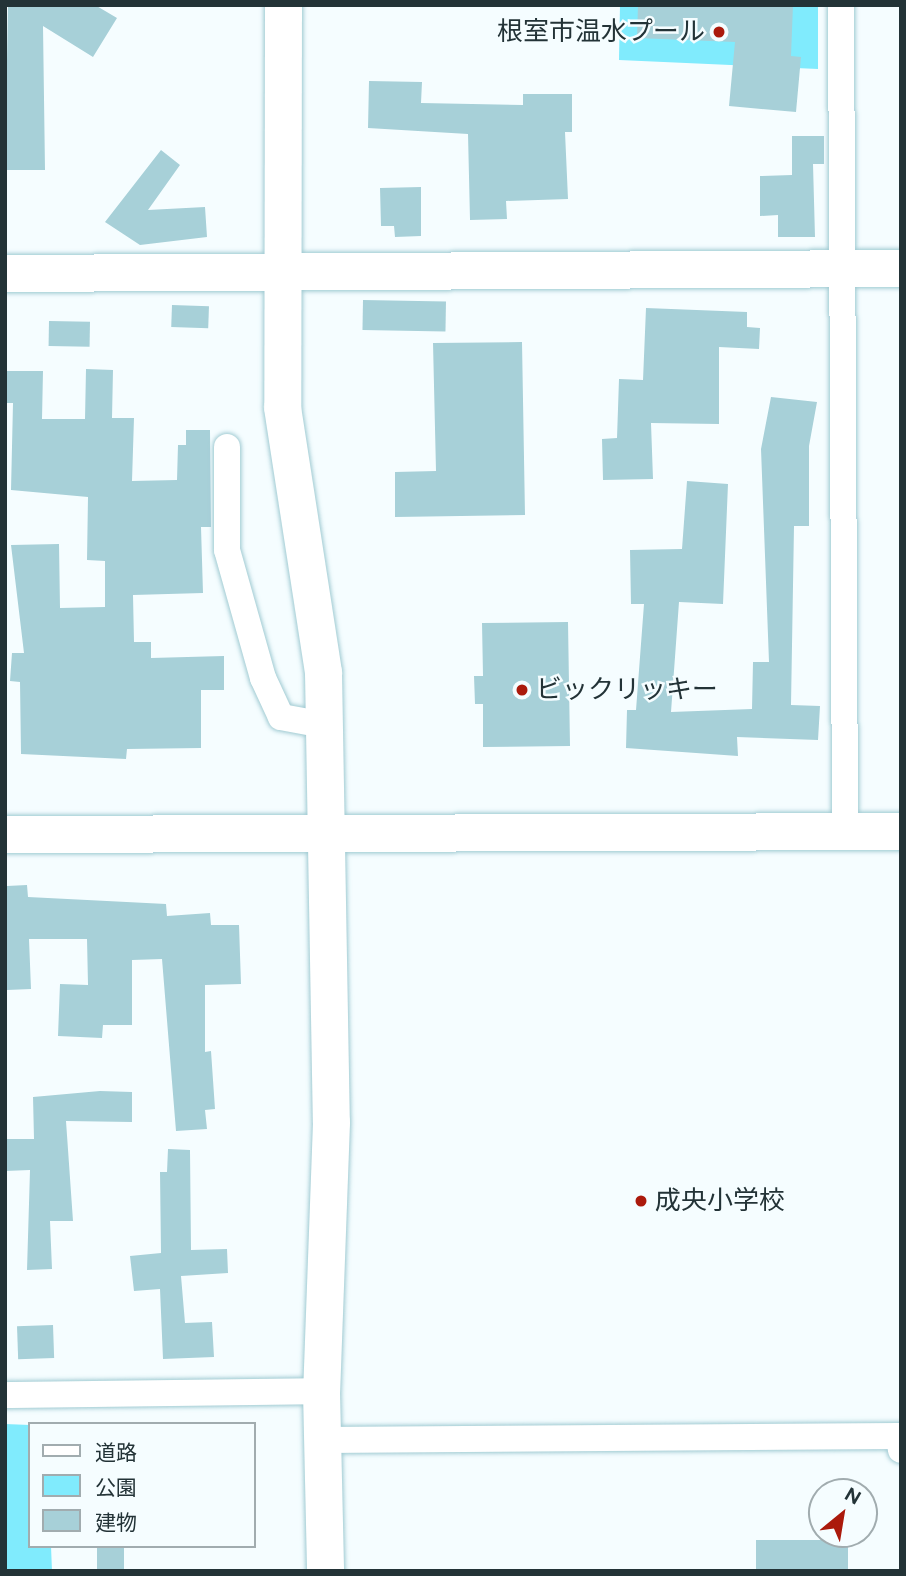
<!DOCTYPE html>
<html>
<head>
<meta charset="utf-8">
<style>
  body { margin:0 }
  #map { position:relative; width:906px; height:1576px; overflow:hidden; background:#f5fdff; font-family:Figtree,"Noto Sans JP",sans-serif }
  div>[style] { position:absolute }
  .green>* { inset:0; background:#80ebfd }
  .building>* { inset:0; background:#a7d0d8; transform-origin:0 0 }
  .roads { filter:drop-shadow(0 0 2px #a1cbd3) drop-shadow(0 0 2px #a1cbd3) }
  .street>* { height:26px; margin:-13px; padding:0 13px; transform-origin:13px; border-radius:13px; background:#fff }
  .secondary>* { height:37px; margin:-18.5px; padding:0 18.5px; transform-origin:18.5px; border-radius:18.5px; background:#fff }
  .dots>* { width:19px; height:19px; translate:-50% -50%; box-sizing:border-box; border:4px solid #f5fdff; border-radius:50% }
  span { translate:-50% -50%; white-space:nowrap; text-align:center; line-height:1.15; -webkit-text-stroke:5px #f5fdff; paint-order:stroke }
  .poi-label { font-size:26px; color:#233337 }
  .right { translate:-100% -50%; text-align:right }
  .left { translate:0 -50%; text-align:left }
  .frame { position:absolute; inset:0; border:7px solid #233337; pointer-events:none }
  .legend { position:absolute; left:28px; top:1422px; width:228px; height:126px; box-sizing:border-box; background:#f5fdff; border:2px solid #a1acaf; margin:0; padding:9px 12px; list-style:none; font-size:21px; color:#233337 }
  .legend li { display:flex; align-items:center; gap:14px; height:35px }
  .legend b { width:35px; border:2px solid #a1acaf }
  .north { position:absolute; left:808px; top:1478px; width:70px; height:70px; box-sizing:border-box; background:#f5fdff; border:2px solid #a1acaf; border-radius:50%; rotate:30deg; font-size:19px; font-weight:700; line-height:28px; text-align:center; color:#233337 }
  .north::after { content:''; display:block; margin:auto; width:24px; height:32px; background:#ab1a0c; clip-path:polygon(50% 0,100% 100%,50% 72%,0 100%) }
</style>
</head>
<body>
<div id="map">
  <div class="green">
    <i style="clip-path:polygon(620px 5px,818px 5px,818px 69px,619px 60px)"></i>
    <i style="clip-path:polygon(5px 1424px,30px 1425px,30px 1546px,51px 1546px,52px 1571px,5px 1571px)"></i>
  </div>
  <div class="building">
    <i style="clip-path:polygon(8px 5px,95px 5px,117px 18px,93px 57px,43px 26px,45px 170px,5px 170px)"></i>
    <i style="clip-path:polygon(638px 5px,793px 5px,791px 56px,801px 57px,796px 112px,729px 106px,735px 42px,637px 38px)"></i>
    <i style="clip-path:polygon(369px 81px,422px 82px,421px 103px,523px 105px,523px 94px,572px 94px,572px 132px,565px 132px,568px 199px,506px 201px,507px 219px,470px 220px,468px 134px,368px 128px)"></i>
    <i style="clip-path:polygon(792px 136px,824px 136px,824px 164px,813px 164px,815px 237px,778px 237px,778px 215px,760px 216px,760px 176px,792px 175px)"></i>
    <i style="clip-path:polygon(161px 150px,180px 165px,148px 210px,205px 207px,207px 237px,140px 245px,105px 222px)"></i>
    <i style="clip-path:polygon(421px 187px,421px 236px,395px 237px,394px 226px,381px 226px,380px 188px)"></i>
    <i style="left:363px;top:300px;width:83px;height:30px;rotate:1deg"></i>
    <i style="left:172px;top:305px;width:37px;height:22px;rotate:2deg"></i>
    <i style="clip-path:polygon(646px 308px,747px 312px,747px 327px,760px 328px,759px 349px,719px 347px,719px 424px,651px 423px,653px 479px,603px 480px,602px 439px,617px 438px,619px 379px,643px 380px)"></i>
    <i style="left:49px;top:321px;width:41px;height:25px;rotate:1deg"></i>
    <i style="clip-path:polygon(522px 342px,525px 515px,395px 517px,395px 472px,436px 471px,433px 343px)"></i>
    <i style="clip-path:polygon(86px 369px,113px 370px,112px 418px,134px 418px,132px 481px,177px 480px,178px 445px,186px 445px,186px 430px,210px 430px,211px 527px,201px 527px,203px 593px,133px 595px,134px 642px,151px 642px,151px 658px,224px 656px,224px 690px,201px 690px,201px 748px,127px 749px,126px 759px,21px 754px,20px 682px,10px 681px,12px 653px,24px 653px,11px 545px,59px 544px,60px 608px,105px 607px,105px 561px,87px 560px,88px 497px,11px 490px,13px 403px,5px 403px,5px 371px,43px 371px,42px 419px,85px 419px)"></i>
    <i style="clip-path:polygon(771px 397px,817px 402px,809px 446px,809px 526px,794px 526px,791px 705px,820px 706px,818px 740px,737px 737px,738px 756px,626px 748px,627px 710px,636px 710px,644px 604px,631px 604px,630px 550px,682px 549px,687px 481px,728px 484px,723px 604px,679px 602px,671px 712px,752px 709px,753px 662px,769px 662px,761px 449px)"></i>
    <i style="clip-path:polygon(568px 622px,570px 746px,483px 747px,483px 704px,475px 704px,474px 676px,483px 676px,482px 623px)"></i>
    <i style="clip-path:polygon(27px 885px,28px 897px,166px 904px,167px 916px,210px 913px,211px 925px,239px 925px,241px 984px,205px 985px,205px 1052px,211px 1051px,215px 1109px,205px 1110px,207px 1129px,176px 1131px,162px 959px,132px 960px,132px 1025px,103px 1025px,102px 1038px,58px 1036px,60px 984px,88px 985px,87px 939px,29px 939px,31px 989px,7px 990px,7px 886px)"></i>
    <i style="clip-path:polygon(100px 1091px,132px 1092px,132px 1122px,66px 1121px,73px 1221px,50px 1221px,52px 1269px,27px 1270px,30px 1170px,5px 1171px,5px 1139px,34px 1139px,33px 1097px)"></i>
    <i style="clip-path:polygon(168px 1149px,190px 1150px,191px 1250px,227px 1249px,228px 1273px,181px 1276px,185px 1323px,212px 1322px,214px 1357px,163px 1359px,160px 1289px,134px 1291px,130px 1256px,161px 1253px,160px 1172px,167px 1172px)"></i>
    <i style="left:53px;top:1325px;width:33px;height:36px;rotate:88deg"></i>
    <i style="left:848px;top:1540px;width:31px;height:92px;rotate:90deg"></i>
    <i style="left:97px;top:1546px;width:27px;height:25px"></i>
  </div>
  <div class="roads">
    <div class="street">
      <i style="left:841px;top:5px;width:826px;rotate:89.72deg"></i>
      <i style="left:227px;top:447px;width:103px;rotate:90deg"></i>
      <i style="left:227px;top:550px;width:133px;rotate:74.3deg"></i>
      <i style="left:263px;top:678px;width:43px;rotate:65.2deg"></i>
      <i style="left:281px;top:717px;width:44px;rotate:10.5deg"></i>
      <i style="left:5px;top:1395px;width:316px;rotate:-0.7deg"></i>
      <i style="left:323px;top:1440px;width:576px;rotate:-0.4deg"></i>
      <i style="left:899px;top:1436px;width:14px;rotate:82deg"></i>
    </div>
    <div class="secondary">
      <i style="left:283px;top:5px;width:402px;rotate:90.1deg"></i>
      <i style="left:282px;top:407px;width:268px;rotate:81.2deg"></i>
      <i style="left:323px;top:672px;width:450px;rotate:89deg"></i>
      <i style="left:331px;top:1122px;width:269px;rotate:92.1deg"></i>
      <i style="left:321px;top:1391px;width:180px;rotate:88.7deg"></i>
      <i style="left:5px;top:273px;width:896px;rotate:-0.32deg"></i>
      <i style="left:5px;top:834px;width:896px;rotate:-0.19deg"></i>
    </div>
  </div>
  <div class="dots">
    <i style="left:719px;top:32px;background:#ab1a0c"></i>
    <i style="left:522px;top:690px;background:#ab1a0c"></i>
    <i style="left:641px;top:1201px;background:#ab1a0c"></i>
  </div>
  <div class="poi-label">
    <span class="right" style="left:705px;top:32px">根室市温水プール</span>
    <span class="left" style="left:536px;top:690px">ビックリッキー</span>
    <span class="left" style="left:655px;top:1201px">成央小学校</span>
  </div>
  <div class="frame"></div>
  <ul class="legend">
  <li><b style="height:9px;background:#fff"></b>道路</li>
  <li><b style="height:19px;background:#80ebfd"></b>公園</li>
  <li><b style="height:19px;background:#a7d0d8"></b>建物</li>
  </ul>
  <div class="north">N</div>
</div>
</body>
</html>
